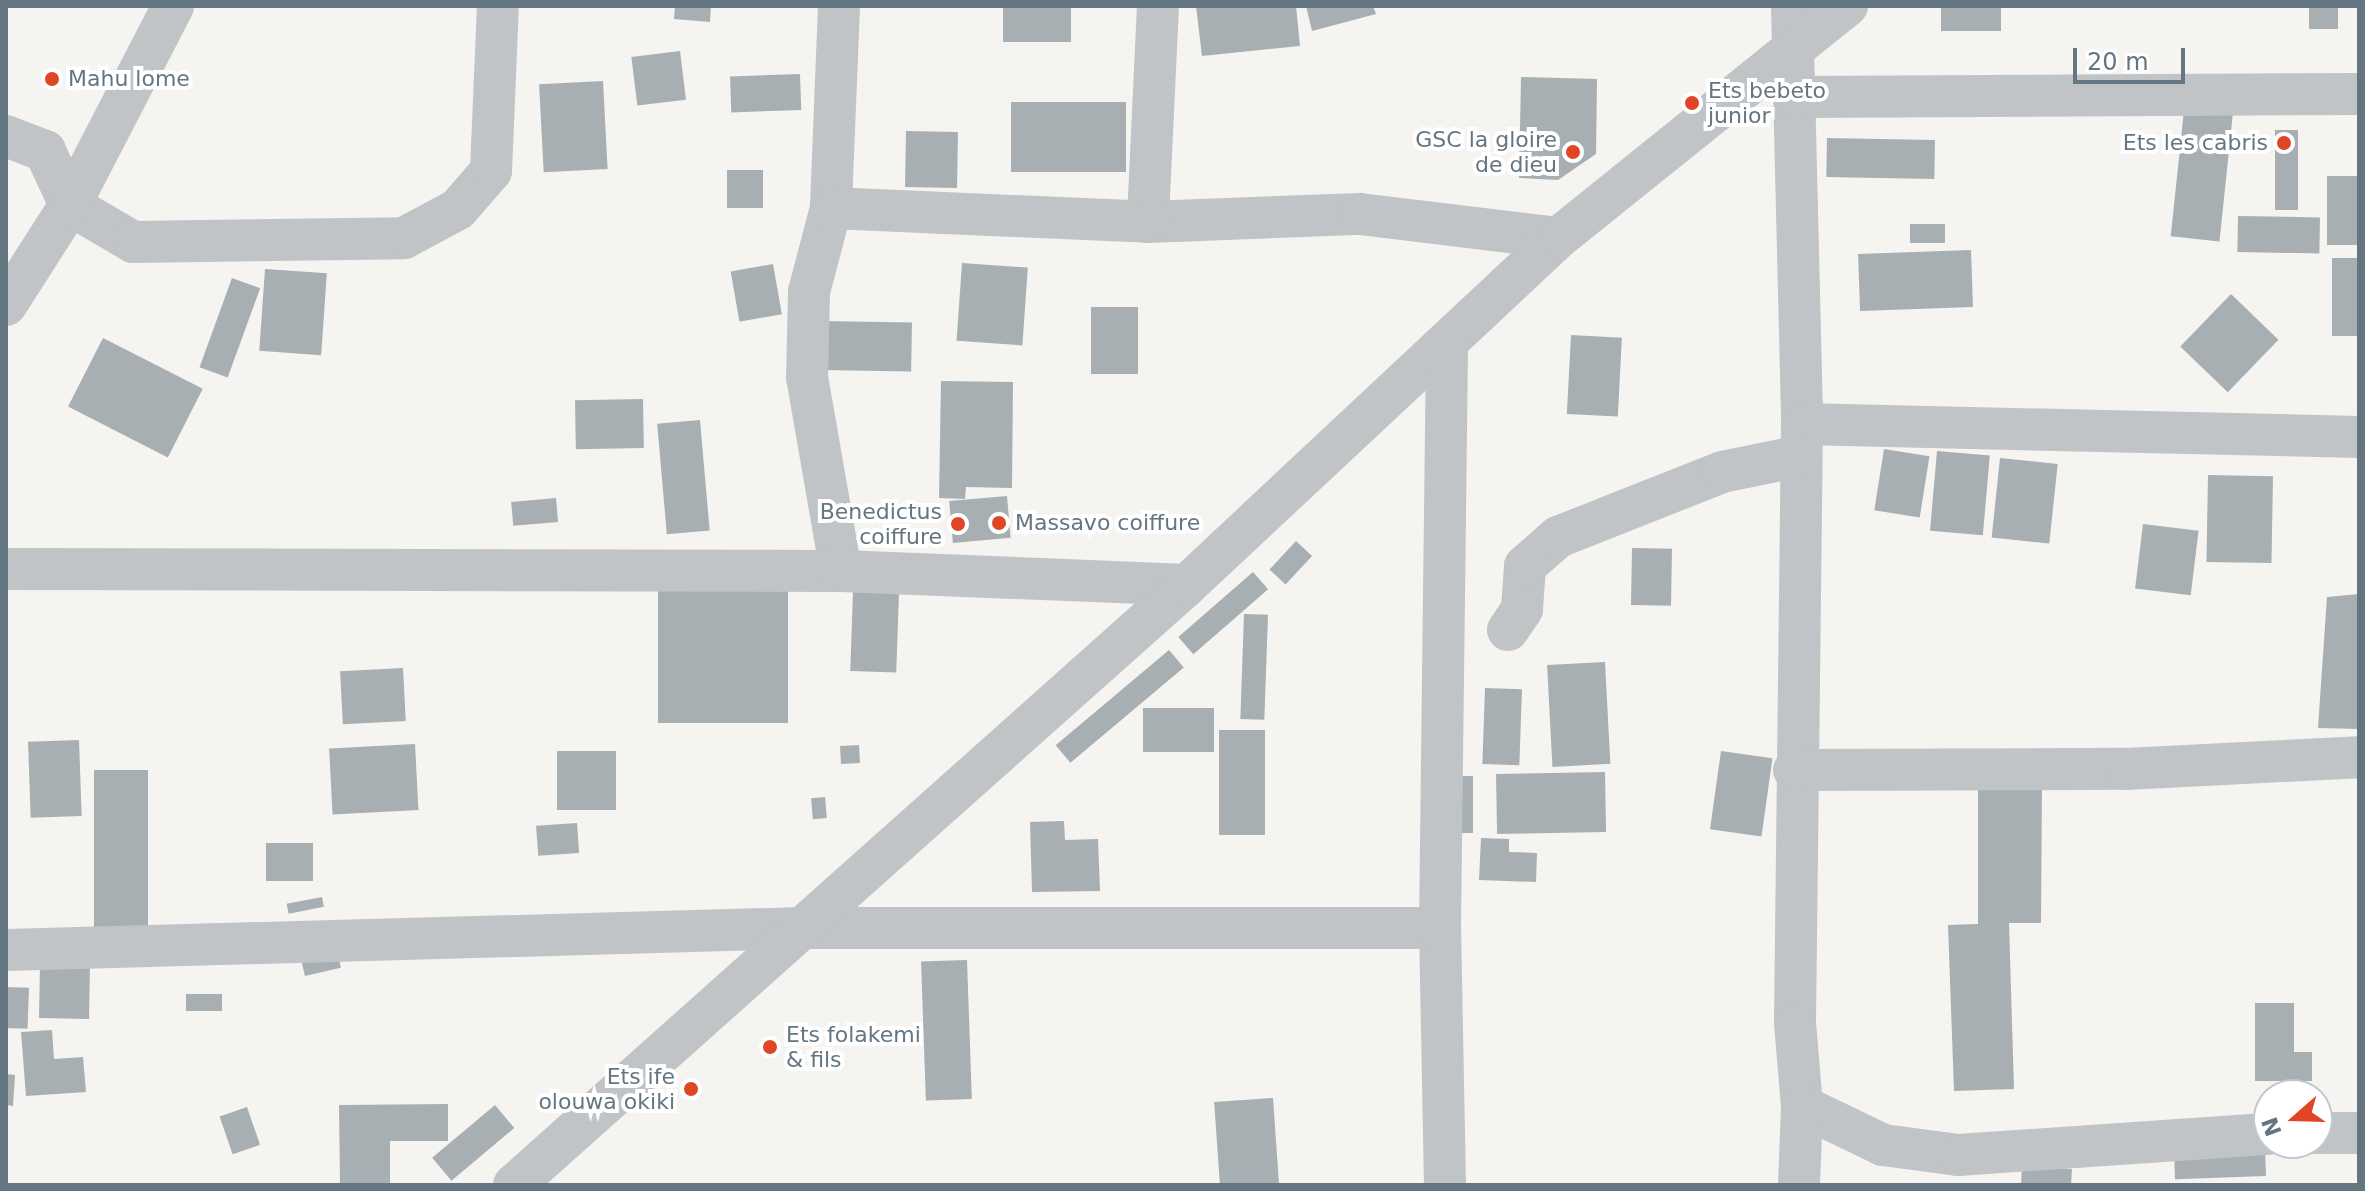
<!DOCTYPE html>
<html>
<head>
<meta charset="utf-8">
<style>
  body { margin:0 }
  #map { position:relative; width:2365px; height:1191px; overflow:hidden; background:#f5f4f1; font-family:"DejaVu Sans",sans-serif }
  div>[style] { position:absolute }
  .building>* { inset:0; background:#a7afb3; transform-origin:0 0 }
  .minor>* { height:42px; margin:-21px; padding:0 21px; transform-origin:21px; border-radius:21px; background:#c0c4c7 }
  .dots>* { width:22px; height:22px; translate:-50% -50%; box-sizing:border-box; border:4px solid #fff; border-radius:50% }
  span { translate:-50% -50%; white-space:nowrap; text-align:center; line-height:1.15; -webkit-text-stroke:8px #fff; paint-order:stroke }
  .poi-label { font-size:22px; color:#647681 }
  .left { translate:0 -50%; text-align:left }
  .right { translate:-100% -50%; text-align:right }
  .frame { position:absolute; inset:0; border:8px solid #647681; pointer-events:none }
  .north { position:absolute; left:2253px; top:1079px; width:80px; height:80px; box-sizing:border-box; background:#fff; border:2px solid #c1c8cd; border-radius:50%; rotate:250deg; font-size:22px; font-weight:700; line-height:32px; text-align:center; color:#647681 }
  .north::after { content:''; display:block; margin:auto; width:28px; height:36px; background:#e04526; clip-path:polygon(50% 0,100% 100%,50% 72%,0 100%) }
  .scale { position:absolute; left:2073px; top:48px; width:112px; height:36px; box-sizing:border-box; border:4px solid #647681; border-top:0; padding-left:10px; font-size:24px; line-height:28px; white-space:nowrap; color:#647681; -webkit-text-stroke:6px #fff; paint-order:stroke }
</style>
</head>
<body>
<div id="map">
  <div class="building">
    <i style="clip-path:polygon(675px 6px,711px 6px,710px 22px,674px 19px)"></i>
    <i style="left:1003px;top:6px;width:68px;height:36px"></i>
    <i style="clip-path:polygon(1196px 6px,1296px 6px,1300px 46px,1202px 56px)"></i>
    <i style="clip-path:polygon(1306px 6px,1373px 6px,1376px 14px,1312px 31px)"></i>
    <i style="left:1941px;top:6px;width:60px;height:25px"></i>
    <i style="left:2309px;top:6px;width:29px;height:23px"></i>
    <i style="left:680px;top:51px;width:49px;height:49px;rotate:83deg"></i>
    <i style="left:800px;top:74px;width:36px;height:70px;rotate:88deg"></i>
    <i style="clip-path:polygon(1521px 77px,1597px 79px,1596px 154px,1558px 180px,1519px 178px)"></i>
    <i style="left:603px;top:81px;width:88px;height:64px;rotate:87deg"></i>
    <i style="left:1011px;top:102px;width:115px;height:70px"></i>
    <i style="left:2184px;top:110px;width:49px;height:127px;rotate:6deg"></i>
    <i style="left:2275px;top:130px;width:23px;height:80px"></i>
    <i style="left:906px;top:131px;width:52px;height:56px;rotate:1deg"></i>
    <i style="left:1827px;top:138px;width:108px;height:39px;rotate:1deg"></i>
    <i style="left:727px;top:170px;width:36px;height:38px"></i>
    <i style="left:2327px;top:176px;width:32px;height:69px"></i>
    <i style="left:2238px;top:216px;width:82px;height:36px;rotate:1deg"></i>
    <i style="left:1945px;top:224px;width:19px;height:35px;rotate:90deg"></i>
    <i style="left:1971px;top:250px;width:57px;height:113px;rotate:88deg"></i>
    <i style="left:2332px;top:258px;width:27px;height:78px"></i>
    <i style="left:962px;top:263px;width:66px;height:78px;rotate:4deg"></i>
    <i style="left:773px;top:264px;width:51px;height:43px;rotate:80deg"></i>
    <i style="left:265px;top:269px;width:62px;height:82px;rotate:4deg"></i>
    <i style="left:232px;top:278px;width:30px;height:95px;rotate:20deg"></i>
    <i style="left:2231px;top:294px;width:66px;height:73px;rotate:44deg"></i>
    <i style="left:1091px;top:307px;width:47px;height:67px"></i>
    <i style="left:822px;top:321px;width:90px;height:49px;rotate:1deg"></i>
    <i style="left:1571px;top:335px;width:51px;height:79px;rotate:3deg"></i>
    <i style="left:103px;top:338px;width:112px;height:77px;rotate:27deg"></i>
    <i style="clip-path:polygon(941px 381px,1013px 382px,1012px 488px,966px 487px,965px 499px,939px 498px)"></i>
    <i style="left:643px;top:399px;width:49px;height:68px;rotate:89deg"></i>
    <i style="left:700px;top:420px;width:111px;height:43px;rotate:85deg"></i>
    <i style="left:1884px;top:449px;width:46px;height:62px;rotate:9deg"></i>
    <i style="left:1937px;top:451px;width:53px;height:80px;rotate:5deg"></i>
    <i style="left:2000px;top:458px;width:58px;height:80px;rotate:6deg"></i>
    <i style="left:2208px;top:475px;width:65px;height:87px;rotate:1deg"></i>
    <i style="left:1007px;top:496px;width:42px;height:58px;rotate:85deg"></i>
    <i style="left:556px;top:498px;width:24px;height:45px;rotate:85deg"></i>
    <i style="left:2143px;top:524px;width:56px;height:65px;rotate:7deg"></i>
    <i style="left:1296px;top:541px;width:22px;height:39px;rotate:43deg"></i>
    <i style="left:1632px;top:548px;width:40px;height:57px;rotate:1deg"></i>
    <i style="left:1253px;top:572px;width:23px;height:99px;rotate:49deg"></i>
    <i style="left:658px;top:590px;width:130px;height:133px"></i>
    <i style="left:853px;top:592px;width:46px;height:79px;rotate:2deg"></i>
    <i style="clip-path:polygon(2359px 594px,2359px 729px,2318px 728px,2327px 597px)"></i>
    <i style="left:1244px;top:614px;width:24px;height:105px;rotate:2deg"></i>
    <i style="left:1169px;top:650px;width:23px;height:148px;rotate:50deg"></i>
    <i style="left:1605px;top:662px;width:102px;height:58px;rotate:87deg"></i>
    <i style="left:403px;top:668px;width:53px;height:63px;rotate:87deg"></i>
    <i style="left:1485px;top:688px;width:37px;height:76px;rotate:2deg"></i>
    <i style="left:1143px;top:708px;width:71px;height:44px"></i>
    <i style="left:1219px;top:730px;width:46px;height:105px"></i>
    <i style="left:79px;top:740px;width:76px;height:51px;rotate:88deg"></i>
    <i style="left:415px;top:744px;width:66px;height:86px;rotate:87deg"></i>
    <i style="left:859px;top:745px;width:18px;height:19px;rotate:87deg"></i>
    <i style="left:557px;top:751px;width:59px;height:59px"></i>
    <i style="left:1721px;top:751px;width:52px;height:79px;rotate:8deg"></i>
    <i style="left:94px;top:770px;width:54px;height:158px"></i>
    <i style="left:1605px;top:772px;width:60px;height:109px;rotate:89deg"></i>
    <i style="left:1453px;top:776px;width:20px;height:57px"></i>
    <i style="clip-path:polygon(1978px 780px,2042px 780px,2041px 923px,2009px 923px,2014px 1089px,1954px 1091px,1948px 925px,1978px 924px)"></i>
    <i style="left:825px;top:797px;width:21px;height:14px;rotate:85deg"></i>
    <i style="clip-path:polygon(1064px 821px,1065px 840px,1098px 839px,1100px 891px,1032px 892px,1030px 822px)"></i>
    <i style="left:577px;top:823px;width:30px;height:41px;rotate:86deg"></i>
    <i style="clip-path:polygon(1481px 838px,1509px 839px,1509px 852px,1537px 853px,1536px 882px,1479px 880px)"></i>
    <i style="left:266px;top:843px;width:47px;height:38px"></i>
    <i style="left:322px;top:897px;width:10px;height:36px;rotate:79deg"></i>
    <i style="left:338px;top:955px;width:13px;height:37px;rotate:77deg"></i>
    <i style="left:967px;top:960px;width:139px;height:46px;rotate:88deg"></i>
    <i style="left:90px;top:963px;width:56px;height:50px;rotate:91deg"></i>
    <i style="left:6px;top:987px;width:23px;height:41px;rotate:2deg"></i>
    <i style="left:186px;top:994px;width:36px;height:17px"></i>
    <i style="clip-path:polygon(2255px 1003px,2294px 1003px,2294px 1052px,2312px 1052px,2312px 1081px,2255px 1081px)"></i>
    <i style="clip-path:polygon(52px 1030px,54px 1059px,83px 1057px,86px 1092px,26px 1096px,21px 1032px)"></i>
    <i style="clip-path:polygon(6px 1074px,15px 1075px,13px 1106px,6px 1105px)"></i>
    <i style="left:1273px;top:1098px;width:87px;height:59px;rotate:86deg"></i>
    <i style="clip-path:polygon(448px 1104px,448px 1141px,390px 1141px,390px 1185px,340px 1185px,339px 1105px)"></i>
    <i style="left:495px;top:1105px;width:30px;height:82px;rotate:50deg"></i>
    <i style="left:247px;top:1107px;width:40px;height:29px;rotate:71deg"></i>
    <i style="left:2265px;top:1148px;width:28px;height:91px;rotate:88deg"></i>
    <i style="clip-path:polygon(2022px 1166px,2072px 1169px,2071px 1185px,2021px 1185px)"></i>
  </div>
  <div class="minor">
    <i style="left:839px;top:6px;width:202px;rotate:92.3deg"></i>
    <i style="left:831px;top:208px;width:87px;rotate:104.7deg"></i>
    <i style="left:809px;top:292px;width:85px;rotate:91.3deg"></i>
    <i style="left:807px;top:377px;width:197px;rotate:80.1deg"></i>
    <i style="left:1158px;top:6px;width:216px;rotate:92.7deg"></i>
    <i style="left:1148px;top:222px;width:212px;rotate:-2.2deg"></i>
    <i style="left:1360px;top:214px;width:199px;rotate:6.9deg"></i>
    <i style="left:1792px;top:6px;width:418px;rotate:88.6deg"></i>
    <i style="left:1802px;top:424px;width:599px;rotate:90.67deg"></i>
    <i style="left:1795px;top:1023px;width:83px;rotate:85.2deg"></i>
    <i style="left:1802px;top:1106px;width:90px;rotate:25.7deg"></i>
    <i style="left:1883px;top:1145px;width:76px;rotate:7.6deg"></i>
    <i style="left:1958px;top:1155px;width:312px;rotate:-3.9deg"></i>
    <i style="left:1796px;top:97px;width:563px;rotate:-0.31deg"></i>
    <i style="left:6px;top:136px;width:42px;rotate:21deg"></i>
    <i style="left:45px;top:151px;width:60px;rotate:65.2deg"></i>
    <i style="left:70px;top:205px;width:73px;rotate:30.4deg"></i>
    <i style="left:133px;top:242px;width:271px;rotate:-0.8deg"></i>
    <i style="left:404px;top:238px;width:61px;rotate:-28.2deg"></i>
    <i style="left:458px;top:209px;width:50px;rotate:-49deg"></i>
    <i style="left:491px;top:171px;width:165px;rotate:-87.6deg"></i>
    <i style="left:831px;top:208px;width:317px;rotate:2.5deg"></i>
    <i style="left:6px;top:305px;width:119px;rotate:-57.4deg"></i>
    <i style="left:70px;top:205px;width:224px;rotate:-62.6deg"></i>
    <i style="left:1802px;top:424px;width:557px;rotate:1.34deg"></i>
    <i style="left:6px;top:569px;width:835px;rotate:0.14deg"></i>
    <i style="left:841px;top:571px;width:346px;rotate:2.3deg"></i>
    <i style="left:1508px;top:630px;width:25px;rotate:-56deg"></i>
    <i style="left:1522px;top:609px;width:43px;rotate:-86deg"></i>
    <i style="left:1525px;top:566px;width:44px;rotate:-41.3deg"></i>
    <i style="left:1558px;top:537px;width:176px;rotate:-21.6deg"></i>
    <i style="left:1722px;top:472px;width:80px;rotate:-11.6deg"></i>
    <i style="left:1794px;top:770px;width:332px;rotate:-0.2deg"></i>
    <i style="left:2126px;top:769px;width:233px;rotate:-2.9deg"></i>
    <i style="left:6px;top:950px;width:797px;rotate:-1.58deg"></i>
    <i style="left:803px;top:928px;width:637px"></i>
    <i style="left:2317px;top:1133px;width:42px"></i>
    <i style="left:514px;top:1185px;width:902px;rotate:-41.72deg"></i>
    <i style="left:1187px;top:585px;width:508px;rotate:-43.09deg"></i>
    <i style="left:1558px;top:238px;width:371px;rotate:-38.8deg"></i>
    <i style="left:1445px;top:1185px;width:257px;rotate:-91.1deg"></i>
    <i style="left:1440px;top:928px;width:585px;rotate:-89.31deg"></i>
    <i style="left:1799px;top:1185px;width:79px;rotate:-87.8deg"></i>
  </div>
  <div class="dots">
    <i style="left:52px;top:79px;background:#e04526"></i>
    <i style="left:1692px;top:103px;background:#e04526"></i>
    <i style="left:2284px;top:143px;background:#e04526"></i>
    <i style="left:1573px;top:152px;background:#e04526"></i>
    <i style="left:999px;top:523px;background:#e04526"></i>
    <i style="left:958px;top:524px;background:#e04526"></i>
    <i style="left:770px;top:1047px;background:#e04526"></i>
    <i style="left:691px;top:1089px;background:#e04526"></i>
  </div>
  <div class="poi-label">
    <span class="left" style="left:68px;top:79px">Mahu lome</span>
    <span class="left" style="left:1708px;top:103px">Ets bebeto<br>junior</span>
    <span class="right" style="left:1557px;top:152px">GSC la gloire<br>de dieu</span>
    <span class="right" style="left:2268px;top:143px">Ets les cabris</span>
    <span class="right" style="left:942px;top:524px">Benedictus<br>coiffure</span>
    <span class="left" style="left:1015px;top:523px">Massavo coiffure</span>
    <span class="left" style="left:786px;top:1047px">Ets folakemi<br>&amp; fils</span>
    <span class="right" style="left:675px;top:1089px">Ets ife<br>olouwa okiki</span>
  </div>
  <div class="frame"></div>
  <div class="north">N</div>
  <div class="scale">20 m</div>
</div>
</body>
</html>
